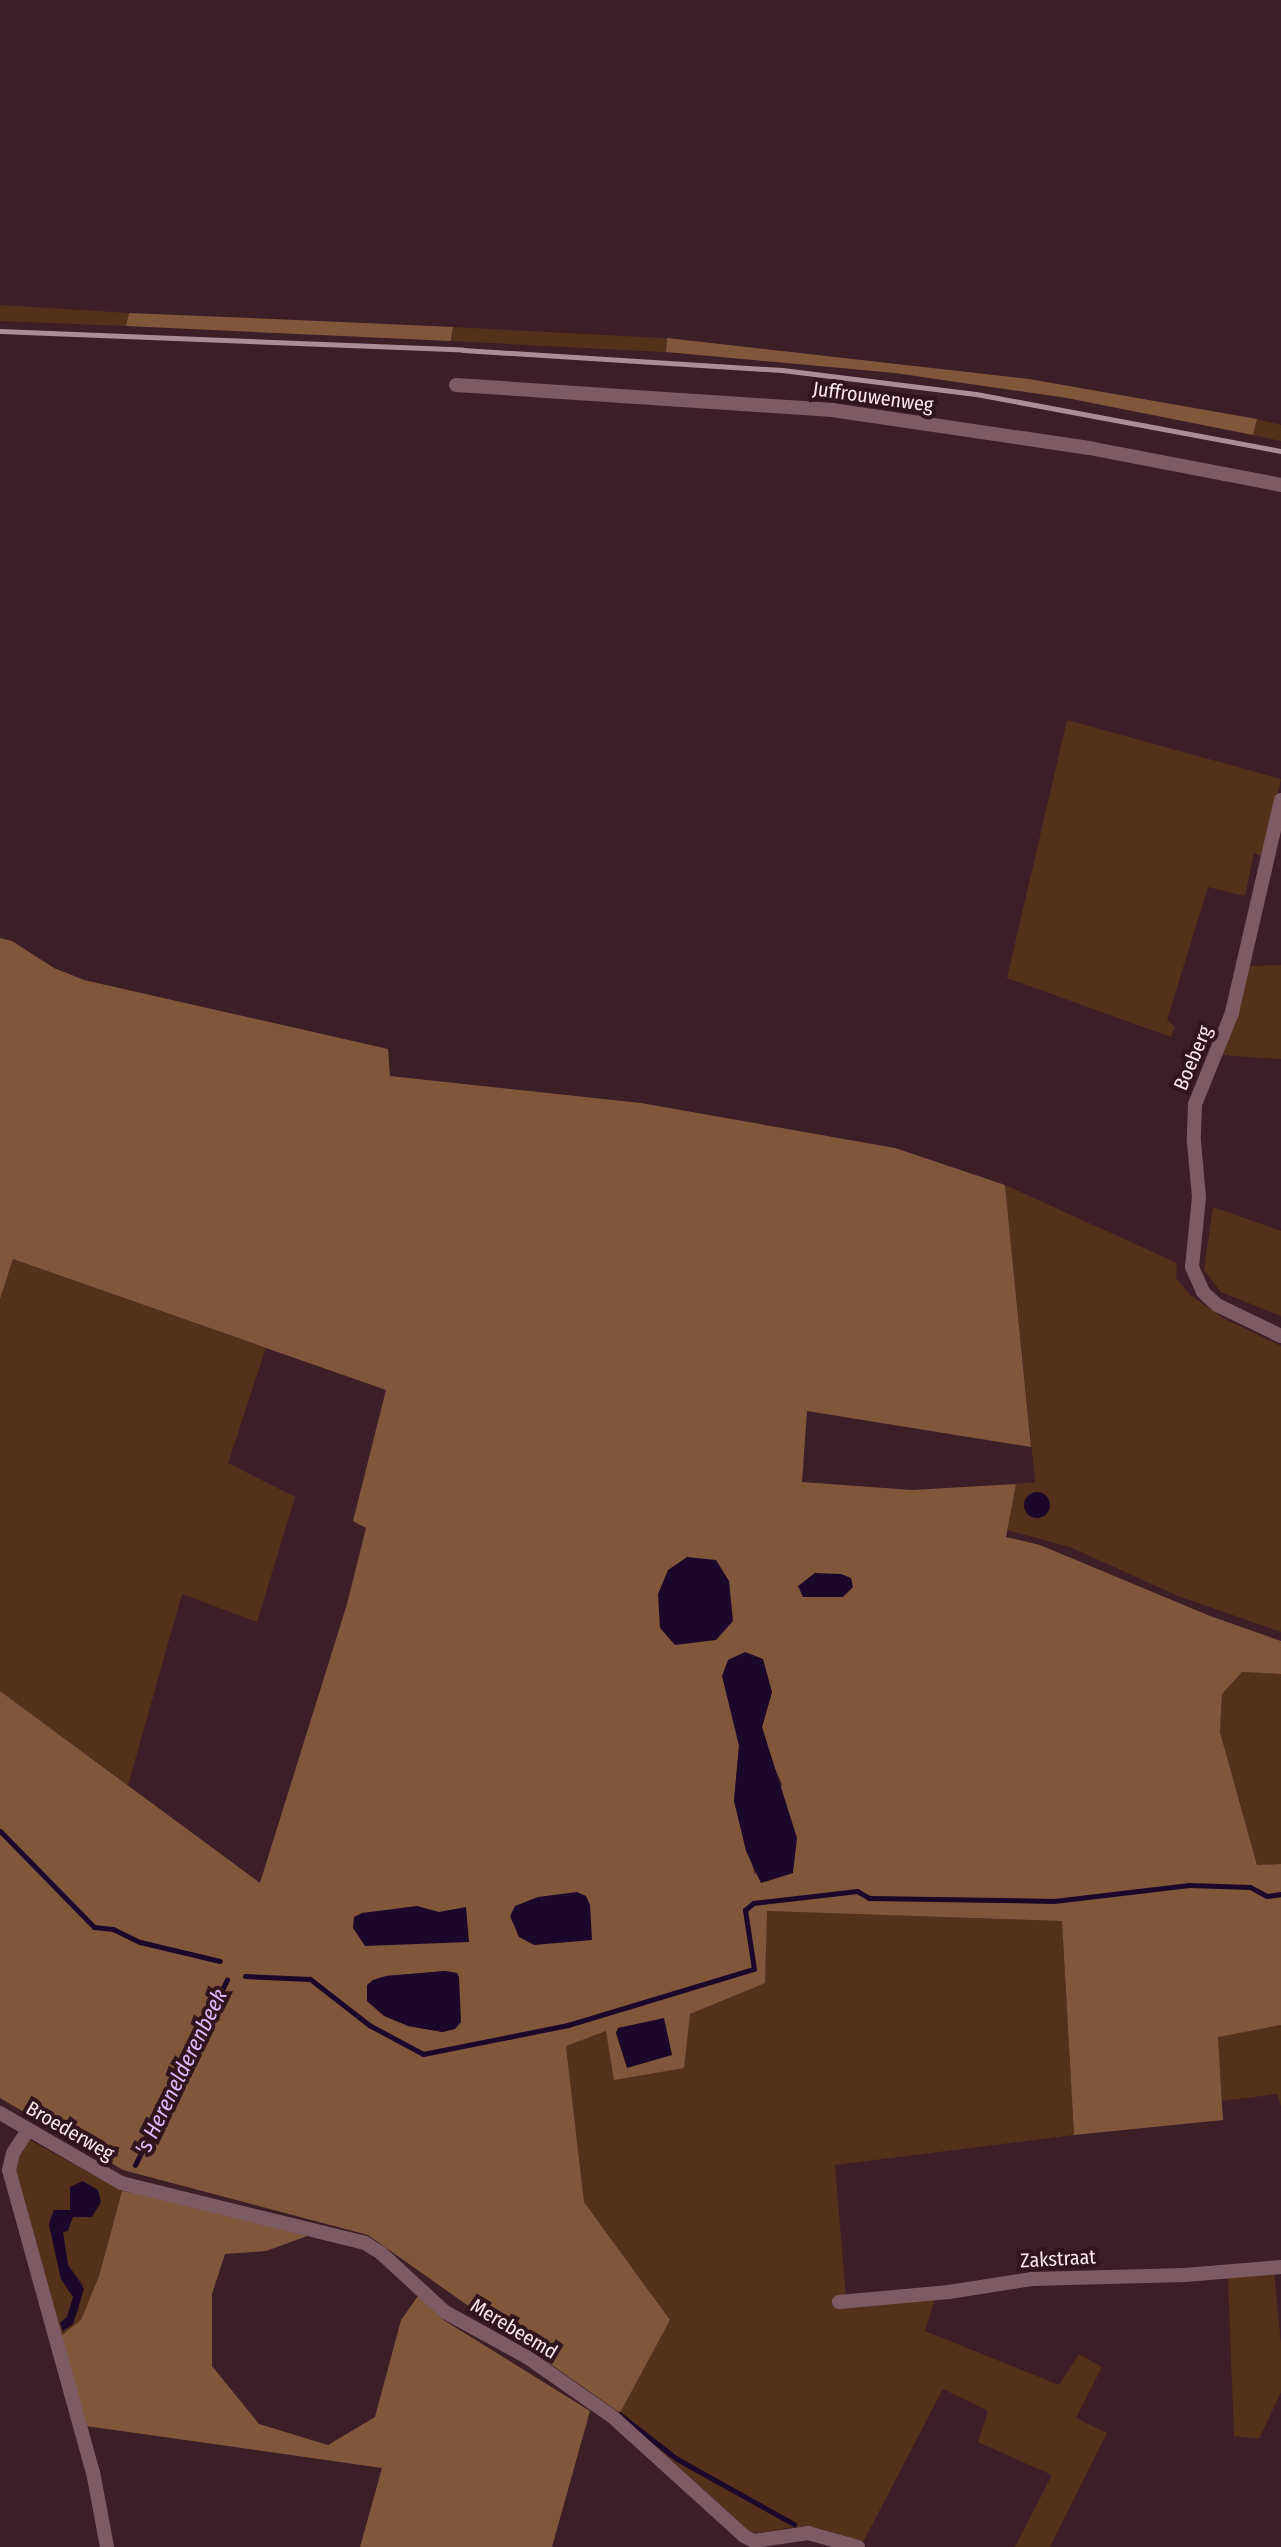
<!DOCTYPE html>
<html>
<head>
<meta charset="utf-8">
<style>
  body { margin:0 }
  #map { position:relative; width:1281px; height:2547px; overflow:hidden; background:#3c1e28; font-family:"Fira Sans Condensed",sans-serif }
  div>[style] { position:absolute }
  .green>* { inset:0; background:#54311b; transform-origin:0 0 }
  .forest>* { inset:0; background:#81573c }
  .water>* { inset:0; background:#1b0729 }
  .round { border-radius:50% }
  .stream>* { height:5px; margin:-2.5px; padding:0 2.5px; transform-origin:2.5px; border-radius:2.5px; background:#1b0729 }
  .street>* { height:14px; margin:-7px; padding:0 7px; transform-origin:7px; border-radius:7px; background:#7d5b65 }
  .rail>* { height:5px; margin:-2.5px; padding:0 2.5px; transform-origin:2.5px; border-radius:2.5px; background:#a88f96 }
  span { translate:-50% -50%; white-space:nowrap; text-align:center; line-height:1.15; -webkit-text-stroke:8px #31151e; paint-order:stroke }
  .street-label { font-size:20px; color:#fbe7ec }
  .water-label { font-size:22px; color:#dbb8fa; font-style:italic }
</style>
</head>
<body>
<div id="map">
  <div class="green">
    <i style="clip-path:polygon(0 305px,129px 313px,126px 326px,0 321px)"></i>
    <i style="left:453px;top:327px;width:214px;height:14px;rotate:3deg"></i>
    <i style="clip-path:polygon(1257px 419px,1281px 425px,1281px 441px,1253px 435px)"></i>
    <i style="clip-path:polygon(1067px 720px,1281px 779px,1264px 857px,1254px 853px,1245px 896px,1208px 887px,1167px 1020px,1175px 1027px,1171px 1037px,1007px 978px)"></i>
    <i style="clip-path:polygon(1281px 965px,1281px 1059px,1222px 1055px,1248px 966px)"></i>
    <i style="clip-path:polygon(1005px 1185px,1177px 1263px,1176px 1278px,1190px 1295px,1225px 1319px,1281px 1346px,1281px 1632px,1178px 1596px,1070px 1547px,1007px 1530px,1016px 1484px,1035px 1482px)"></i>
    <i style="clip-path:polygon(1213px 1207px,1281px 1231px,1281px 1316px,1221px 1292px,1204px 1270px)"></i>
    <i style="clip-path:polygon(13px 1259px,266px 1348px,228px 1463px,295px 1497px,257px 1622px,182px 1594px,128px 1785px,0 1691px,0 1299px)"></i>
    <i style="clip-path:polygon(1242px 1672px,1281px 1674px,1281px 1864px,1257px 1865px,1220px 1732px,1222px 1694px)"></i>
    <i style="clip-path:polygon(766px 1911px,1062px 1921px,1074px 2135px,835px 2165px,846px 2297px,935px 2298px,925px 2331px,1059px 2385px,1079px 2354px,1102px 2367px,1076px 2418px,1107px 2433px,1050px 2547px,1015px 2547px,1052px 2475px,978px 2442px,988px 2411px,943px 2389px,863px 2542px,821px 2529px,794px 2527px,757px 2533px,748px 2530px,620px 2413px,670px 2320px,584px 2202px,566px 2045px,606px 2031px,690px 2014px,765px 1982px)"></i>
    <i style="clip-path:polygon(1281px 2025px,1281px 2106px,1277px 2094px,1222px 2101px,1218px 2036px)"></i>
    <i style="clip-path:polygon(evenodd,30px 2140px,122px 2191px,99px 2276px,81px 2321px,61px 2336px,18px 2187px,15px 2166px,24px 2144px,30px 2140px,70px 2186px,85px 2217px,73px 2217px,63px 2232px,68px 2265px,83px 2284px,78px 2312px,67px 2317px,74px 2297px,61px 2279px,49px 2225px,51px 2215px,70px 2210px,70px 2186px)"></i>
    <i style="clip-path:polygon(1274px 2273px,1281px 2344px,1281px 2392px,1259px 2439px,1234px 2436px,1228px 2278px)"></i>
  </div>
  <div class="forest">
    <i style="clip-path:polygon(129px 313px,296px 320px,453px 327px,451px 341px,126px 326px)"></i>
    <i style="clip-path:polygon(667px 338px,1029px 379px,1257px 419px,1253px 435px,1067px 398px,895px 373px,666px 352px)"></i>
    <i style="clip-path:polygon(evenodd,0 938px,12px 941px,54px 968px,84px 980px,388px 1049px,390px 1076px,641px 1103px,895px 1148px,1005px 1185px,1031px 1447px,807px 1411px,802px 1482px,912px 1490px,1016px 1484px,1006px 1537px,1040px 1545px,1210px 1616px,1281px 1641px,1281px 1674px,1242px 1672px,1222px 1694px,1220px 1732px,1257px 1865px,1281px 1864px,1281px 2025px,1218px 2037px,1223px 2120px,1074px 2135px,1062px 1921px,767px 1911px,765px 1983px,690px 2014px,684px 2068px,614px 2080px,606px 2031px,566px 2046px,584px 2202px,670px 2320px,620px 2413px,368px 2235px,123px 2170px,0 2098px,0 1691px,260px 1883px,347px 1604px,366px 1528px,353px 1521px,386px 1390px,13px 1259px,0 1299px,0 938px,772px 1692px,762px 1727px,765px 1747px,782px 1784px,755px 1875px,734px 1801px,739px 1746px,772px 1692px,0 938px,445px 1971px,456px 1973px,443px 2032px,408px 2026px,386px 1976px,445px 1971px,0 938px,659px 2022px,627px 2068px,618px 2028px,659px 2022px)"></i>
    <i style="clip-path:polygon(122px 2191px,200px 2203px,310px 2235px,266px 2251px,225px 2254px,212px 2294px,212px 2366px,259px 2424px,328px 2445px,375px 2417px,401px 2320px,418px 2296px,442px 2319px,590px 2411px,552px 2547px,360px 2547px,382px 2468px,86px 2426px,61px 2336px,81px 2320px,99px 2276px)"></i>
  </div>
  <div class="water">
    <i class="round" style="left:1024px;top:1492px;width:26px;height:26px"></i>
    <i style="clip-path:polygon(687px 1557px,716px 1560px,729px 1581px,733px 1621px,716px 1640px,675px 1645px,660px 1628px,658px 1594px,668px 1570px)"></i>
    <i style="clip-path:polygon(815px 1573px,841px 1574px,851px 1578px,853px 1587px,843px 1597px,803px 1597px,798px 1586px)"></i>
    <i style="clip-path:polygon(745px 1652px,763px 1659px,772px 1692px,762px 1727px,797px 1838px,793px 1873px,761px 1883px,746px 1851px,734px 1801px,739px 1746px,722px 1676px,728px 1660px)"></i>
    <i style="clip-path:polygon(577px 1892px,586px 1896px,590px 1905px,592px 1940px,534px 1945px,519px 1937px,510px 1916px,515px 1906px,538px 1897px)"></i>
    <i style="clip-path:polygon(417px 1906px,439px 1912px,466px 1907px,469px 1942px,365px 1946px,353px 1928px,354px 1917px,362px 1913px)"></i>
    <i style="clip-path:polygon(445px 1971px,457px 1973px,459px 1977px,461px 2022px,455px 2029px,443px 2032px,408px 2026px,384px 2016px,367px 2001px,367px 1985px,373px 1980px,386px 1976px)"></i>
    <i style="clip-path:polygon(664px 2018px,672px 2055px,627px 2068px,616px 2033px,618px 2028px)"></i>
    <i style="clip-path:polygon(83px 2181px,98px 2190px,101px 2202px,92px 2217px,73px 2217px,68px 2231px,63px 2232px,68px 2265px,84px 2289px,73px 2324px,63px 2331px,60px 2323px,67px 2317px,73px 2297px,61px 2279px,49px 2225px,54px 2210px,70px 2210px,70px 2187px)"></i>
  </div>
  <div class="stream">
    <i style="left:0;top:1831px;width:134px;rotate:45.6deg"></i>
    <i style="left:94px;top:1927px;width:19px;rotate:6deg"></i>
    <i style="left:113px;top:1929px;width:30px;rotate:26deg"></i>
    <i style="left:140px;top:1942px;width:82px;rotate:13.4deg"></i>
    <i style="left:245px;top:1976px;width:65px;rotate:2.6deg"></i>
    <i style="left:310px;top:1979px;width:75px;rotate:37.9deg"></i>
    <i style="left:369px;top:2025px;width:61px;rotate:28.2deg"></i>
    <i style="left:423px;top:2054px;width:148px;rotate:-11.3deg"></i>
    <i style="left:568px;top:2025px;width:194px;rotate:-16.8deg"></i>
    <i style="left:754px;top:1969px;width:60px;rotate:-98.7deg"></i>
    <i style="left:745px;top:1910px;width:11px;rotate:-41deg"></i>
    <i style="left:753px;top:1903px;width:105px;rotate:-6.6deg"></i>
    <i style="left:857px;top:1891px;width:14px;rotate:30deg"></i>
    <i style="left:869px;top:1898px;width:185px;rotate:0.9deg"></i>
    <i style="left:1054px;top:1901px;width:136px;rotate:-6.8deg"></i>
    <i style="left:1189px;top:1885px;width:61px;rotate:1.9deg"></i>
    <i style="left:1250px;top:1887px;width:19px;rotate:28deg"></i>
    <i style="left:1267px;top:1896px;width:14px;rotate:-8deg"></i>
    <i style="left:135px;top:2165px;width:207px;rotate:-63.6deg"></i>
    <i style="left:619px;top:2414px;width:73px;rotate:37.8deg"></i>
    <i style="left:677px;top:2459px;width:134px;rotate:29.1deg"></i>
  </div>
  <div class="street">
    <i style="left:456px;top:385px;width:377px;rotate:3.8deg"></i>
    <i style="left:832px;top:410px;width:260px;rotate:8.4deg"></i>
    <i style="left:1089px;top:448px;width:196px;rotate:10.9deg"></i>
    <i style="left:1281px;top:800px;width:219px;rotate:103deg"></i>
    <i style="left:1232px;top:1013px;width:98px;rotate:112.1deg"></i>
    <i style="left:1195px;top:1104px;width:38px;rotate:92deg"></i>
    <i style="left:1194px;top:1142px;width:55px;rotate:84.8deg"></i>
    <i style="left:1199px;top:1197px;width:70px;rotate:95.7deg"></i>
    <i style="left:1192px;top:1267px;width:27px;rotate:66deg"></i>
    <i style="left:1203px;top:1292px;width:19px;rotate:43deg"></i>
    <i style="left:1217px;top:1305px;width:71px;rotate:25.8deg"></i>
    <i style="left:0;top:2113px;width:140px;rotate:30deg"></i>
    <i style="left:121px;top:2183px;width:251px;rotate:13.8deg"></i>
    <i style="left:365px;top:2243px;width:19px;rotate:32deg"></i>
    <i style="left:381px;top:2253px;width:87px;rotate:42.7deg"></i>
    <i style="left:445px;top:2312px;width:94px;rotate:28.8deg"></i>
    <i style="left:527px;top:2357px;width:106px;rotate:35deg"></i>
    <i style="left:614px;top:2418px;width:176px;rotate:42.2deg"></i>
    <i style="left:744px;top:2536px;width:11px;rotate:27deg"></i>
    <i style="left:754px;top:2541px;width:55px;rotate:-8.4deg"></i>
    <i style="left:808px;top:2533px;width:52px;rotate:15.6deg"></i>
    <i style="left:28px;top:2130px;width:27px;rotate:123deg"></i>
    <i style="left:13px;top:2153px;width:17px;rotate:103deg"></i>
    <i style="left:9px;top:2170px;width:313px;rotate:74.5deg"></i>
    <i style="left:93px;top:2472px;width:76px;rotate:79.4deg"></i>
    <i style="left:839px;top:2302px;width:110px;rotate:-5.2deg"></i>
    <i style="left:949px;top:2292px;width:84px;rotate:-8.9deg"></i>
    <i style="left:1032px;top:2279px;width:153px;rotate:-1.5deg"></i>
    <i style="left:1185px;top:2275px;width:96px;rotate:-4.8deg"></i>
  </div>
  <div class="rail">
    <i style="left:0;top:331px;width:463px;rotate:2.3deg"></i>
    <i style="left:463px;top:350px;width:320px;rotate:3.6deg"></i>
    <i style="left:782px;top:370px;width:195px;rotate:7.1deg"></i>
    <i style="left:976px;top:394px;width:310px;rotate:10.6deg"></i>
  </div>
  <div class="street-label">
    <span style="left:873px;top:397px;rotate:8deg">Juffrouwenweg</span>
    <span style="left:1193px;top:1058px;rotate:-67deg">Boeberg</span>
    <span style="left:70px;top:2131px;rotate:30deg">Broederweg</span>
    <span style="left:1058px;top:2259px;rotate:-3deg">Zakstraat</span>
    <span style="left:514px;top:2329px;rotate:31deg">Merebeemd</span>
  </div>
  <div class="water-label">
    <span style="left:181px;top:2072px;rotate:-64deg">'s Herenelderenbeek</span>
  </div>
</div>
</body>
</html>
